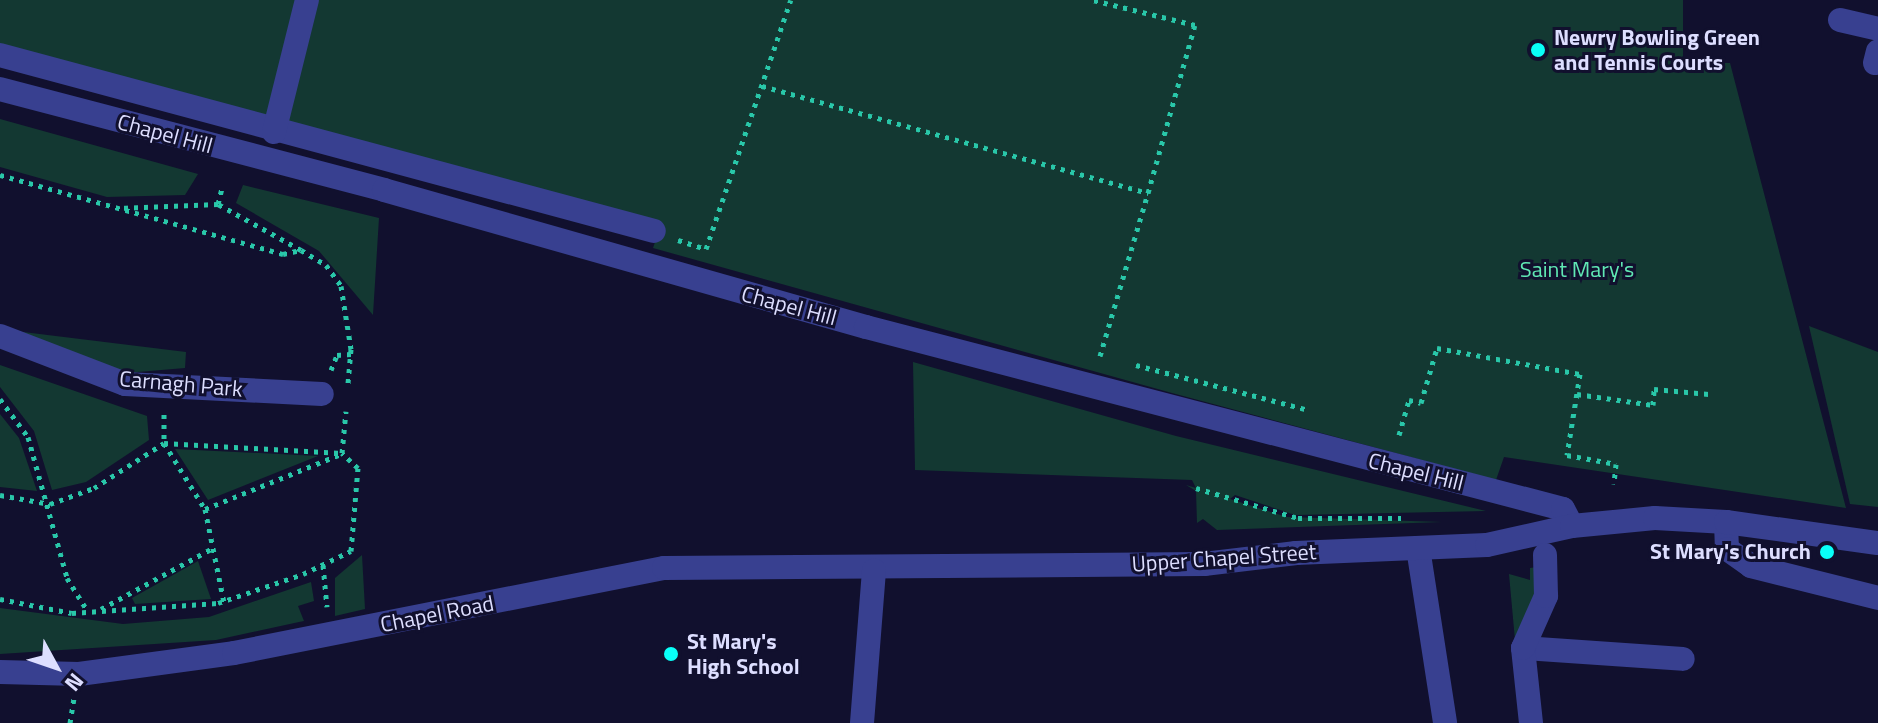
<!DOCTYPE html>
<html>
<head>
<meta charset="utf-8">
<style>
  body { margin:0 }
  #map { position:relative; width:1878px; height:723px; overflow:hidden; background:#11102e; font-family:"Titillium Web",sans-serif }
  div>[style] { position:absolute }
  .green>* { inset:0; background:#133832 }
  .path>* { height:5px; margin-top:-2.5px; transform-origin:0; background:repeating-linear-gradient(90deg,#29c7a9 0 4px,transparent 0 10px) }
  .minor>* { height:24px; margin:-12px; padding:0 12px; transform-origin:12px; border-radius:12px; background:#384090 }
  .dots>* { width:22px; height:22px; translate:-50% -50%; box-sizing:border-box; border:4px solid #11102e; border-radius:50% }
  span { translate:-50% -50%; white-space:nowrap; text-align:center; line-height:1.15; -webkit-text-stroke:6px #11102e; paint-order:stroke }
  .poi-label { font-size:22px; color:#dddeff; font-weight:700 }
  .left { translate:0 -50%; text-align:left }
  .right { translate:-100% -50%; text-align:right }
  .street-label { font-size:22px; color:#dddeff }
  .park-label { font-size:22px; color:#60e8b4 }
  .north { position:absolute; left:16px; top:627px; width:80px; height:80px; -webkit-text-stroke:6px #11102e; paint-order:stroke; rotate:130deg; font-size:22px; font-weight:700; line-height:32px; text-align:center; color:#dddeff }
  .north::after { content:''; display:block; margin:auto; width:28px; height:36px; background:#dddeff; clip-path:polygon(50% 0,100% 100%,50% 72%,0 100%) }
</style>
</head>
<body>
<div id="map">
  <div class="green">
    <i style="clip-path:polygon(0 0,1683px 0,1683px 62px,1730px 63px,1846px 508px,1504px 457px,1496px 480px,1172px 393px,653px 248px,655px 242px,0 66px)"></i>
    <i style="clip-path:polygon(0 119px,198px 174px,185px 195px,107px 197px,0 167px)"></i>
    <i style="clip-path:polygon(243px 185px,379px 218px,373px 315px,319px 251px,236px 203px)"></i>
    <i style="clip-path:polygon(1809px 326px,1878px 352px,1878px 507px,1850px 504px)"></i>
    <i style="clip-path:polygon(15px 331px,186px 352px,185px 368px,126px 373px)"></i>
    <i style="clip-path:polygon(913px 362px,1176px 436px,1486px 511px,1295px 515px,1235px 495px,1230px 499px,1287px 517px,1442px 522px,1217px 530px,1203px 519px,1197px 523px,1196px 491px,1186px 485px,1196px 488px,1192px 480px,915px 470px)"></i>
    <i style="clip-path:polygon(0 365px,147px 416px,149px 440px,86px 482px,52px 490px,34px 431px,0 387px)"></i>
    <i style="clip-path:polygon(0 414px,19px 438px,37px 491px,0 487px)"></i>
    <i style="clip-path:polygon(175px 449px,318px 456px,208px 500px)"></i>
    <i style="clip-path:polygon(362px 555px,365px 609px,335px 616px,335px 578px)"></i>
    <i style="clip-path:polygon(198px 561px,211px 599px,135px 604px,132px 598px)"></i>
    <i style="clip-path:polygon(1537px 567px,1540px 596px,1515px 640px,1509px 574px,1530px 580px,1530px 568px)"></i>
    <i style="clip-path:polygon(311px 582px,314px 601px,298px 606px,304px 621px,299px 622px,216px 640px,0 654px,0 608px,123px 624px,209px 617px)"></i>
  </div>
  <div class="path">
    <i style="left:762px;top:86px;width:401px;rotate:15.5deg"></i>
    <i style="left:1148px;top:193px;width:174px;rotate:-74.4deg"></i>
    <i style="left:1195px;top:25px;width:105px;rotate:-166.2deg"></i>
    <i style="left:0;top:175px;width:294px;rotate:15.6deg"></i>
    <i style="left:283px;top:254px;width:18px;rotate:-13deg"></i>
    <i style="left:301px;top:250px;width:95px;rotate:-151deg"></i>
    <i style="left:218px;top:204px;width:99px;rotate:177.7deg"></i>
    <i style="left:218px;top:204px;width:16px;rotate:-76deg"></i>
    <i style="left:678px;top:240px;width:29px;rotate:18deg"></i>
    <i style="left:706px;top:249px;width:263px;rotate:-71.2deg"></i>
    <i style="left:301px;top:250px;width:29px;rotate:31deg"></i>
    <i style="left:326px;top:265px;width:26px;rotate:54deg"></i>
    <i style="left:341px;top:286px;width:64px;rotate:81deg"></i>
    <i style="left:351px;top:349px;width:36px;rotate:95deg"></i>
    <i style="left:1100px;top:356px;width:170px;rotate:-73.6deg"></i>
    <i style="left:1136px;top:365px;width:179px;rotate:14.6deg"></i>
    <i style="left:331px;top:370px;width:16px;rotate:-68deg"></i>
    <i style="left:337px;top:355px;width:14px;rotate:-4deg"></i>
    <i style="left:1577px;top:394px;width:77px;rotate:8.2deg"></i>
    <i style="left:1653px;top:405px;width:16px;rotate:-86deg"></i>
    <i style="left:1654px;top:389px;width:55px;rotate:5.2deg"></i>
    <i style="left:0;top:399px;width:47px;rotate:53.6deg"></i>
    <i style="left:28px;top:437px;width:146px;rotate:74.5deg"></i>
    <i style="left:67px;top:578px;width:39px;rotate:58deg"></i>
    <i style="left:164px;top:414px;width:29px;rotate:90deg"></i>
    <i style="left:164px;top:443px;width:178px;rotate:3.2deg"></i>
    <i style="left:1399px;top:435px;width:36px;rotate:-74deg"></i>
    <i style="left:1409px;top:400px;width:12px;rotate:14deg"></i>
    <i style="left:1421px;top:403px;width:57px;rotate:-73.8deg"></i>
    <i style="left:1437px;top:348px;width:145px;rotate:10.3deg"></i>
    <i style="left:1580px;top:374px;width:82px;rotate:99.1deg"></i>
    <i style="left:1567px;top:455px;width:50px;rotate:10.4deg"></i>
    <i style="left:1616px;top:464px;width:20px;rotate:96deg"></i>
    <i style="left:1196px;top:488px;width:106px;rotate:16.4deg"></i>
    <i style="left:1298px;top:518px;width:103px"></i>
    <i style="left:0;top:495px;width:51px;rotate:10.2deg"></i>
    <i style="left:50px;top:504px;width:47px;rotate:-20deg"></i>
    <i style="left:94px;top:488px;width:83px;rotate:-32.7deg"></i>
    <i style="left:164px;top:443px;width:78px;rotate:58.2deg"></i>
    <i style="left:205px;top:509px;width:95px;rotate:78.5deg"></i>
    <i style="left:205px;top:509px;width:147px;rotate:-22deg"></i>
    <i style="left:323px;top:565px;width:42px;rotate:84.6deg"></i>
    <i style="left:0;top:599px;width:73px;rotate:11deg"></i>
    <i style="left:72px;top:613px;width:146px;rotate:-3.9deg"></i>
    <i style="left:218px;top:603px;width:90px;rotate:-18.8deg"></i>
    <i style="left:303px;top:574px;width:53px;rotate:-25.6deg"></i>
    <i style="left:351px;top:551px;width:83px;rotate:-85.2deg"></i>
    <i style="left:358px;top:468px;width:22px;rotate:-137deg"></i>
    <i style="left:342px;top:453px;width:42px;rotate:-84.6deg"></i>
    <i style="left:101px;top:609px;width:128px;rotate:-28.6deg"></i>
    <i style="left:70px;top:723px;width:25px;rotate:-81deg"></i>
  </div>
  <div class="minor">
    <i style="left:1840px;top:20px;width:39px;rotate:13deg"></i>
    <i style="left:0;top:55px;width:677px;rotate:15.06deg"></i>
    <i style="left:1875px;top:63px;width:12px;rotate:-76deg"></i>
    <i style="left:0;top:89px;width:397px;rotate:14.7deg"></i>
    <i style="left:384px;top:190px;width:501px;rotate:15.87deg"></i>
    <i style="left:866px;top:327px;width:720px;rotate:14.63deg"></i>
    <i style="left:1563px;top:509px;width:19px;rotate:62deg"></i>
    <i style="left:274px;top:132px;width:136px;rotate:-76deg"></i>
    <i style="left:0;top:336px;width:134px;rotate:21deg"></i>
    <i style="left:125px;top:384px;width:197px;rotate:2.9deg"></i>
    <i style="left:1726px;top:522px;width:27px;rotate:88deg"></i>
    <i style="left:1727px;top:549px;width:29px;rotate:35deg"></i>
    <i style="left:1751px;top:566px;width:131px;rotate:14.1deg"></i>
    <i style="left:1418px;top:548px;width:177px;rotate:81.2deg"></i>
    <i style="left:1523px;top:648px;width:160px;rotate:3.9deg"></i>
    <i style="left:0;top:672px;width:79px;rotate:1.5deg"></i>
    <i style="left:79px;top:674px;width:156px;rotate:-7.7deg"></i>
    <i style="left:234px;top:653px;width:438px;rotate:-11.2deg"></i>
    <i style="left:664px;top:568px;width:540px;rotate:-0.42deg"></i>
    <i style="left:1204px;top:564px;width:93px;rotate:-6.8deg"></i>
    <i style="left:1296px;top:553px;width:191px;rotate:-2.4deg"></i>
    <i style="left:1487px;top:545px;width:87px;rotate:-12.6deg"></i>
    <i style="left:1572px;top:526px;width:83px;rotate:-5.5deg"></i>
    <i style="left:1655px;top:518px;width:71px;rotate:3.2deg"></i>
    <i style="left:1726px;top:522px;width:153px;rotate:7.9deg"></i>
    <i style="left:862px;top:723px;width:153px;rotate:-85.5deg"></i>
    <i style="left:1531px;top:723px;width:75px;rotate:-96.1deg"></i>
    <i style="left:1523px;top:648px;width:57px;rotate:-66.1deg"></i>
    <i style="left:1546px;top:596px;width:41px;rotate:-91.4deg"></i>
  </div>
  <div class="dots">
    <i style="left:1538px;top:50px;background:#09fff8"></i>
    <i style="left:1827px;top:552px;background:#09fff8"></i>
    <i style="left:671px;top:654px;background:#09fff8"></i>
  </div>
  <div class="poi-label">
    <span class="left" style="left:1554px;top:50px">Newry Bowling Green<br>and Tennis Courts</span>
    <span class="right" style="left:1811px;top:552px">St Mary's Church</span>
    <span class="left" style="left:687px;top:654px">St Mary's<br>High School</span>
  </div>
  <div class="street-label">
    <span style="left:165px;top:134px;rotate:15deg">Chapel Hill</span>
    <span style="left:789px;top:306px;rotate:15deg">Chapel Hill</span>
    <span style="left:181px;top:384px;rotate:5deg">Carnagh Park</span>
    <span style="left:1416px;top:472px;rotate:14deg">Chapel Hill</span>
    <span style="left:1224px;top:558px;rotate:-4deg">Upper Chapel Street</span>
    <span style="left:437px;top:614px;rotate:-11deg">Chapel Road</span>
  </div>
  <div class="park-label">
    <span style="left:1577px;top:270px">Saint Mary's</span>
  </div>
  <div class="north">N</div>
</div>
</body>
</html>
